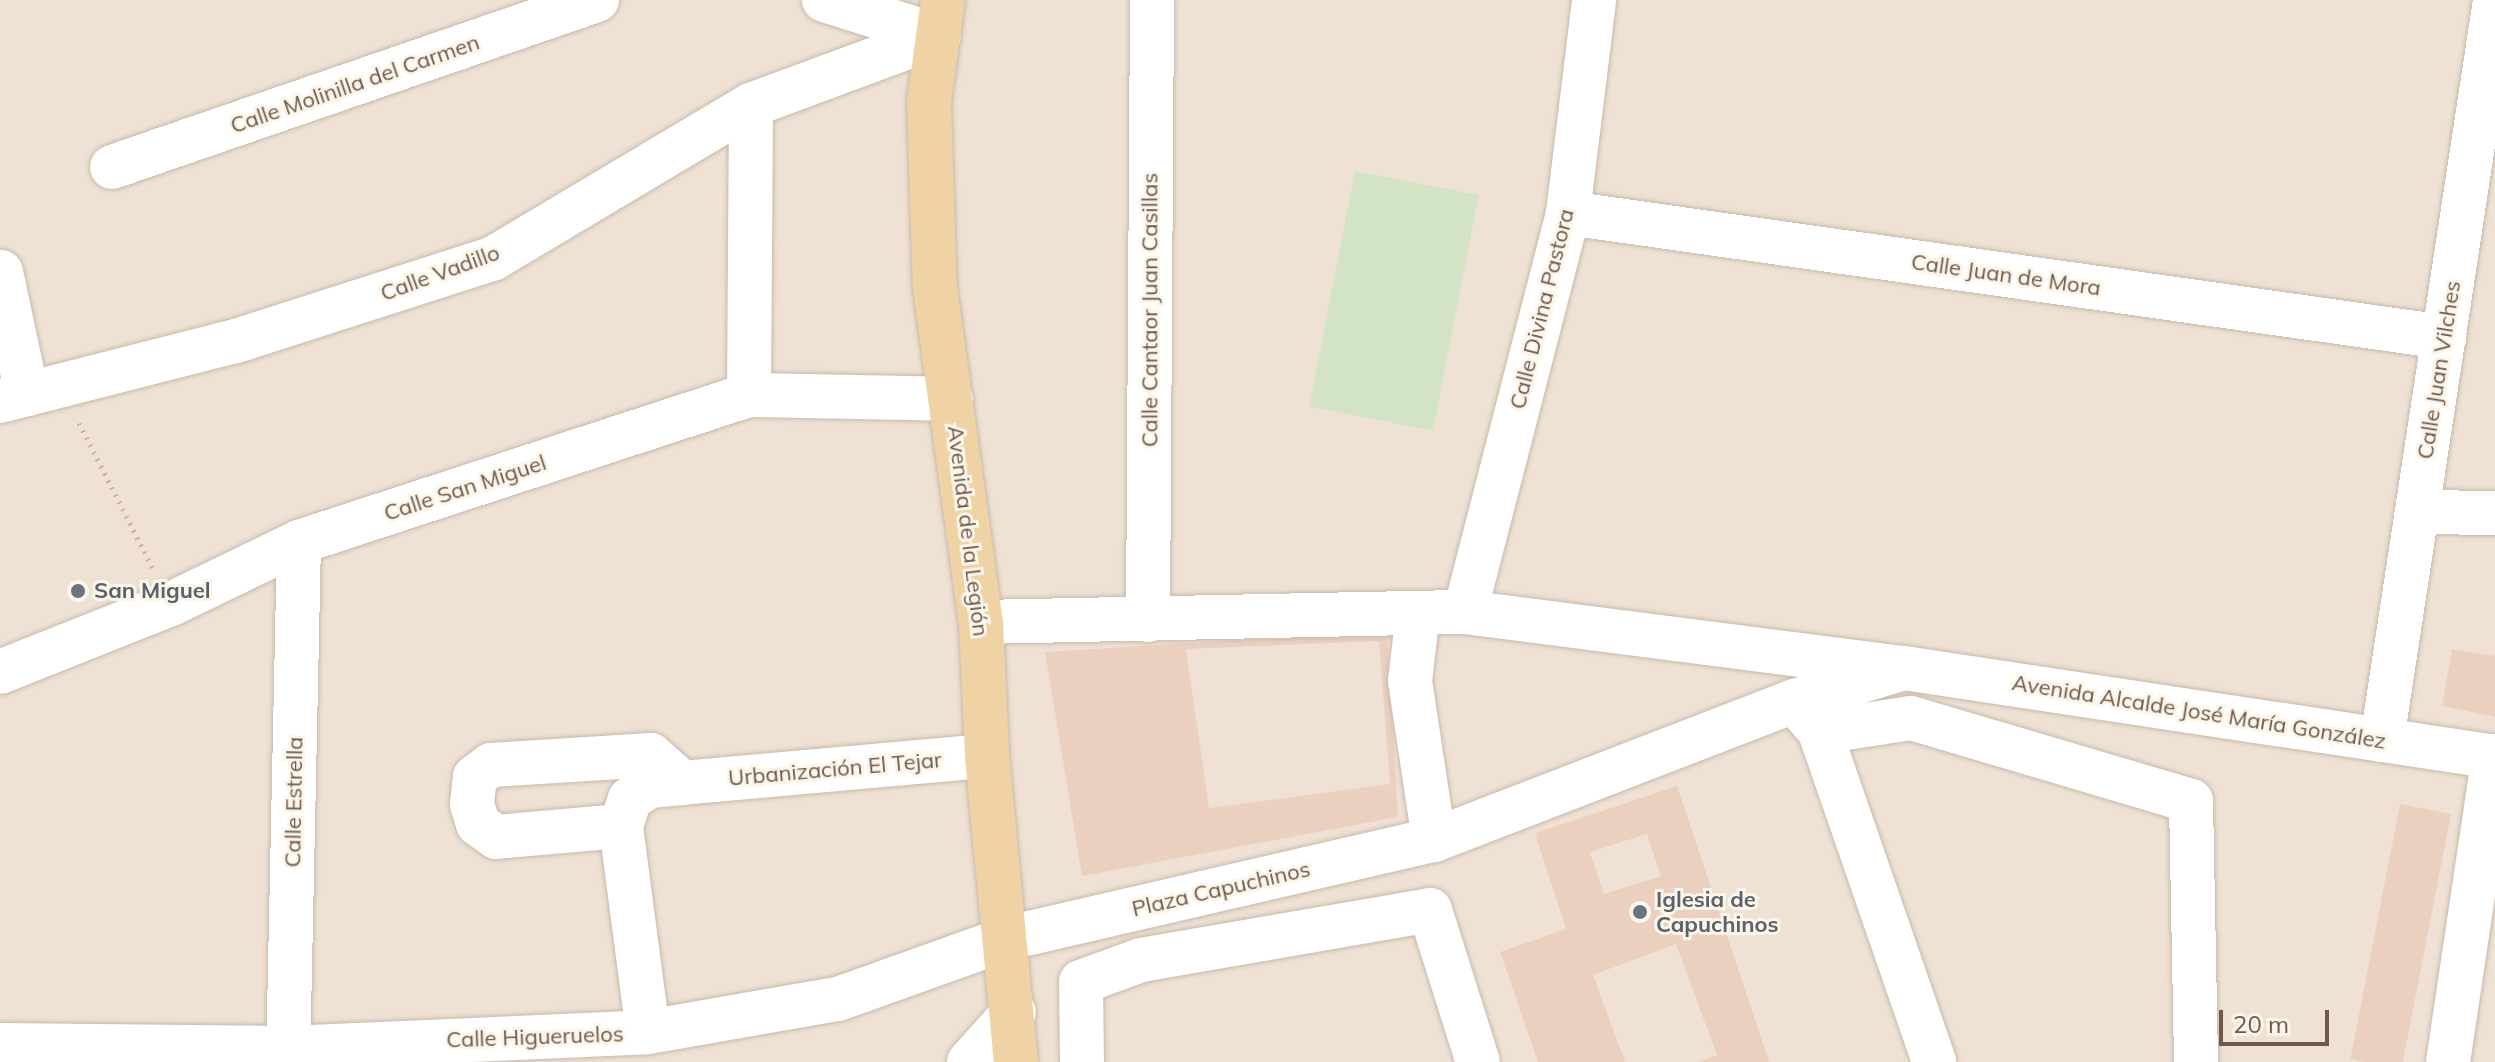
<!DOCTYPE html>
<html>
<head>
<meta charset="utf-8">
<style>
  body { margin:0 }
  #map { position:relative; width:2495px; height:1062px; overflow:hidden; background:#f9f1e5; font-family:Mulish,sans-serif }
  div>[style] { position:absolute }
  .residential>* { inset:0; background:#efe2d4; transform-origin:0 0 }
  .green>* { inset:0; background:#d2e4c5; transform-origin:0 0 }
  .building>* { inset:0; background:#ebd0c0; transform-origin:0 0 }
  .path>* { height:5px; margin-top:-2.5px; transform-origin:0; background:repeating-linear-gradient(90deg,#cfb4a3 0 2px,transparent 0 8px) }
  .roads { filter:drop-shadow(0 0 2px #c8b9ac) drop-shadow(0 0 2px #c8b9ac) }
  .minor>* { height:44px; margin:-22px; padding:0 22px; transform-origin:22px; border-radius:22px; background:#fff }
  .major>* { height:44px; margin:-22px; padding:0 22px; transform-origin:22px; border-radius:22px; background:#efd3a5 }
  .dots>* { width:22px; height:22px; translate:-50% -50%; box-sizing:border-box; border:4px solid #fcf5ea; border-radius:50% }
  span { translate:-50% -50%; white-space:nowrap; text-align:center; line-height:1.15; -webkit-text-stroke:6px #fcf5ea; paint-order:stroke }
  .street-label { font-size:22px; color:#6e594d }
  .worship-label { font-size:22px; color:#5b616d; font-weight:700 }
  .left { translate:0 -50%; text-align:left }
  .scale { position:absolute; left:2219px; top:1010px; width:110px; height:36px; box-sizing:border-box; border:4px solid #6e594d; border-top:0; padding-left:10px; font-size:24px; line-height:28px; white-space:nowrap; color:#6e594d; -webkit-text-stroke:6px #fcf5ea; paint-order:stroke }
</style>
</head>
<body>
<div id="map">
  <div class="residential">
    <i style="left:0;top:0;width:2495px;height:1062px"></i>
  </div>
  <div class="green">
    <i style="left:1355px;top:171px;width:126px;height:240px;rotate:11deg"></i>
  </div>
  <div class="building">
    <i style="clip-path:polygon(evenodd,1387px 631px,1398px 817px,1082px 876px,1045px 652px,1387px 631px,1379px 641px,1390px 784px,1209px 808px,1186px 649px,1379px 641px)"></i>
    <i style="clip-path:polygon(2452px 649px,2495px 656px,2495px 717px,2442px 706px)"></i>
    <i style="clip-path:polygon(evenodd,1677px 786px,1769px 1062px,1699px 1062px,1717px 1055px,1676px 944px,1593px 975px,1625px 1062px,1538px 1062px,1500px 952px,1566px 929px,1535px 833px,1677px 786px,1647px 834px,1661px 876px,1604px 894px,1590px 852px,1647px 834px)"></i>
    <i style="left:2400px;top:804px;width:52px;height:260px;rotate:11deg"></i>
  </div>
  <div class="path">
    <i style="left:79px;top:423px;width:166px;rotate:63.1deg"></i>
  </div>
  <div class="roads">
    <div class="minor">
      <i style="left:824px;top:0;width:120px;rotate:17.5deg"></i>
      <i style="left:112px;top:167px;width:513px;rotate:-19deg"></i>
      <i style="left:1568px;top:213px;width:885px;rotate:8.06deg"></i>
      <i style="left:1px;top:272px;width:125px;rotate:78deg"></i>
      <i style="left:749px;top:395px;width:290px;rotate:-89.6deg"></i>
      <i style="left:0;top:401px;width:244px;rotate:-14.3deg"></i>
      <i style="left:236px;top:341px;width:271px;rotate:-17.8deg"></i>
      <i style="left:494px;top:258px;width:299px;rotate:-30.8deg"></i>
      <i style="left:751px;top:105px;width:199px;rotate:-20.3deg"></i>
      <i style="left:2417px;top:512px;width:78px;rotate:0.7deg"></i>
      <i style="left:1465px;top:612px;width:412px;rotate:-75.5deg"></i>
      <i style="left:1568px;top:213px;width:215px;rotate:-83deg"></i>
      <i style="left:1418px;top:613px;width:68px;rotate:96.7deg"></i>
      <i style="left:1410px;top:681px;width:161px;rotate:81.4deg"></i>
      <i style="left:1148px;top:620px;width:620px;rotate:-89.63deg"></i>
      <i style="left:981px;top:622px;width:484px;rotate:-1.2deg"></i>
      <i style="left:1465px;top:612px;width:443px;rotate:7.3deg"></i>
      <i style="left:1904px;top:668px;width:598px;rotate:8.56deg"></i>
      <i style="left:0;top:672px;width:184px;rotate:-21.7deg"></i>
      <i style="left:171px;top:604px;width:142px;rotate:-25.8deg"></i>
      <i style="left:299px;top:542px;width:473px;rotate:-18.1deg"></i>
      <i style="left:749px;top:395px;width:202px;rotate:1.1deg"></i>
      <i style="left:1801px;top:709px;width:30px;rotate:50deg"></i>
      <i style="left:1820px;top:732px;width:349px;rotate:70.9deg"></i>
      <i style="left:1820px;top:732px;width:92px;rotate:-8.7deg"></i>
      <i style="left:1911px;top:718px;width:292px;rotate:16.5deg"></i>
      <i style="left:2191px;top:801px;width:261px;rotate:88.9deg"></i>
      <i style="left:2382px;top:740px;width:748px;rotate:-81.31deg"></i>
      <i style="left:621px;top:826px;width:125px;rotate:175deg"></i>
      <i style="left:496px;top:837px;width:22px;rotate:-144deg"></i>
      <i style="left:478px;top:824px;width:21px;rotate:-107deg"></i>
      <i style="left:472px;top:804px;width:27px;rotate:-84deg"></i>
      <i style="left:475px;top:777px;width:20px;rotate:-37deg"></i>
      <i style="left:491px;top:765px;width:160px;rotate:-3.6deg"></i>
      <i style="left:651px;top:755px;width:42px;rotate:42.1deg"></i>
      <i style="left:682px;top:783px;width:306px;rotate:-5.1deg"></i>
      <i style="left:648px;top:1032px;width:208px;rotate:-97.5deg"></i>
      <i style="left:621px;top:826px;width:28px;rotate:-72deg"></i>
      <i style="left:630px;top:799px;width:23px;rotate:-34deg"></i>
      <i style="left:649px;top:786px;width:33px;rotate:-5deg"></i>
      <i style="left:0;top:1045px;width:288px;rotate:0.6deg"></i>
      <i style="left:288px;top:1048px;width:360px;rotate:-2.5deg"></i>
      <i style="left:648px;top:1032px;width:193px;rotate:-9.9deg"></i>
      <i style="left:838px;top:999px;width:181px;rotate:-19.7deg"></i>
      <i style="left:1008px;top:938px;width:437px;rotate:-13deg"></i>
      <i style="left:1434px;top:840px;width:387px;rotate:-21.1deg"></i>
      <i style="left:1795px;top:701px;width:114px;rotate:-16.8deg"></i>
      <i style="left:288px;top:1062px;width:520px;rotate:-88.79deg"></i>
      <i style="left:969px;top:1062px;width:67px;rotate:-48deg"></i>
      <i style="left:1082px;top:1062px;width:80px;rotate:-90.7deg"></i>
      <i style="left:1081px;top:982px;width:64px;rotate:-20.1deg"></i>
      <i style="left:1141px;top:960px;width:293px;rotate:-9.8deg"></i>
      <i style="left:1430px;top:910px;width:159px;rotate:72.5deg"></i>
      <i style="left:2448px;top:1062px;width:309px;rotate:-81.5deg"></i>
    </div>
    <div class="major">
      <i style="left:943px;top:0;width:103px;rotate:97.8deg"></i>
      <i style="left:929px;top:102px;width:186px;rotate:88.2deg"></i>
      <i style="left:935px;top:288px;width:337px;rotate:82.2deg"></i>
      <i style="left:981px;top:622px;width:134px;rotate:87.4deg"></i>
      <i style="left:987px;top:756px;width:307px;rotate:84.6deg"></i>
    </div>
  </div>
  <div class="dots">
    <i style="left:78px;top:591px;background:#6b7280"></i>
    <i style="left:1640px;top:912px;background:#6b7280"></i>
  </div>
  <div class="street-label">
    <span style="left:355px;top:84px;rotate:-19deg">Calle Molinilla del Carmen</span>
    <span style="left:440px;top:273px;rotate:-20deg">Calle Vadillo</span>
    <span style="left:2006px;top:275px;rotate:8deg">Calle Juan de Mora</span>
    <span style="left:1542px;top:309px;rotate:-76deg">Calle Divina Pastora</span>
    <span style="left:1150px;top:310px;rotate:-90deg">Calle Cantaor Juan Casillas</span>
    <span style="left:2439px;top:370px;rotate:-81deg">Calle Juan Vilches</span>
    <span style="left:465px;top:488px;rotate:-18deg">Calle San Miguel</span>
    <span style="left:968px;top:531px;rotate:83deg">Avenida de la Legión</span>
    <span style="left:2199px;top:712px;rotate:9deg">Avenida Alcalde José María González</span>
    <span style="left:835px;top:769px;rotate:-5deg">Urbanización El Tejar</span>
    <span style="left:294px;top:802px;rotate:-89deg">Calle Estrella</span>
    <span style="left:1221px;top:889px;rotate:-13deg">Plaza Capuchinos</span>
    <span style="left:535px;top:1037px;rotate:-2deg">Calle Higueruelos</span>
  </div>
  <div class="worship-label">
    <span class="left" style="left:94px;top:591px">San Miguel</span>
    <span class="left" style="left:1656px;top:912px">Iglesia de<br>Capuchinos</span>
  </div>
  <div class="scale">20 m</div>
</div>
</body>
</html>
